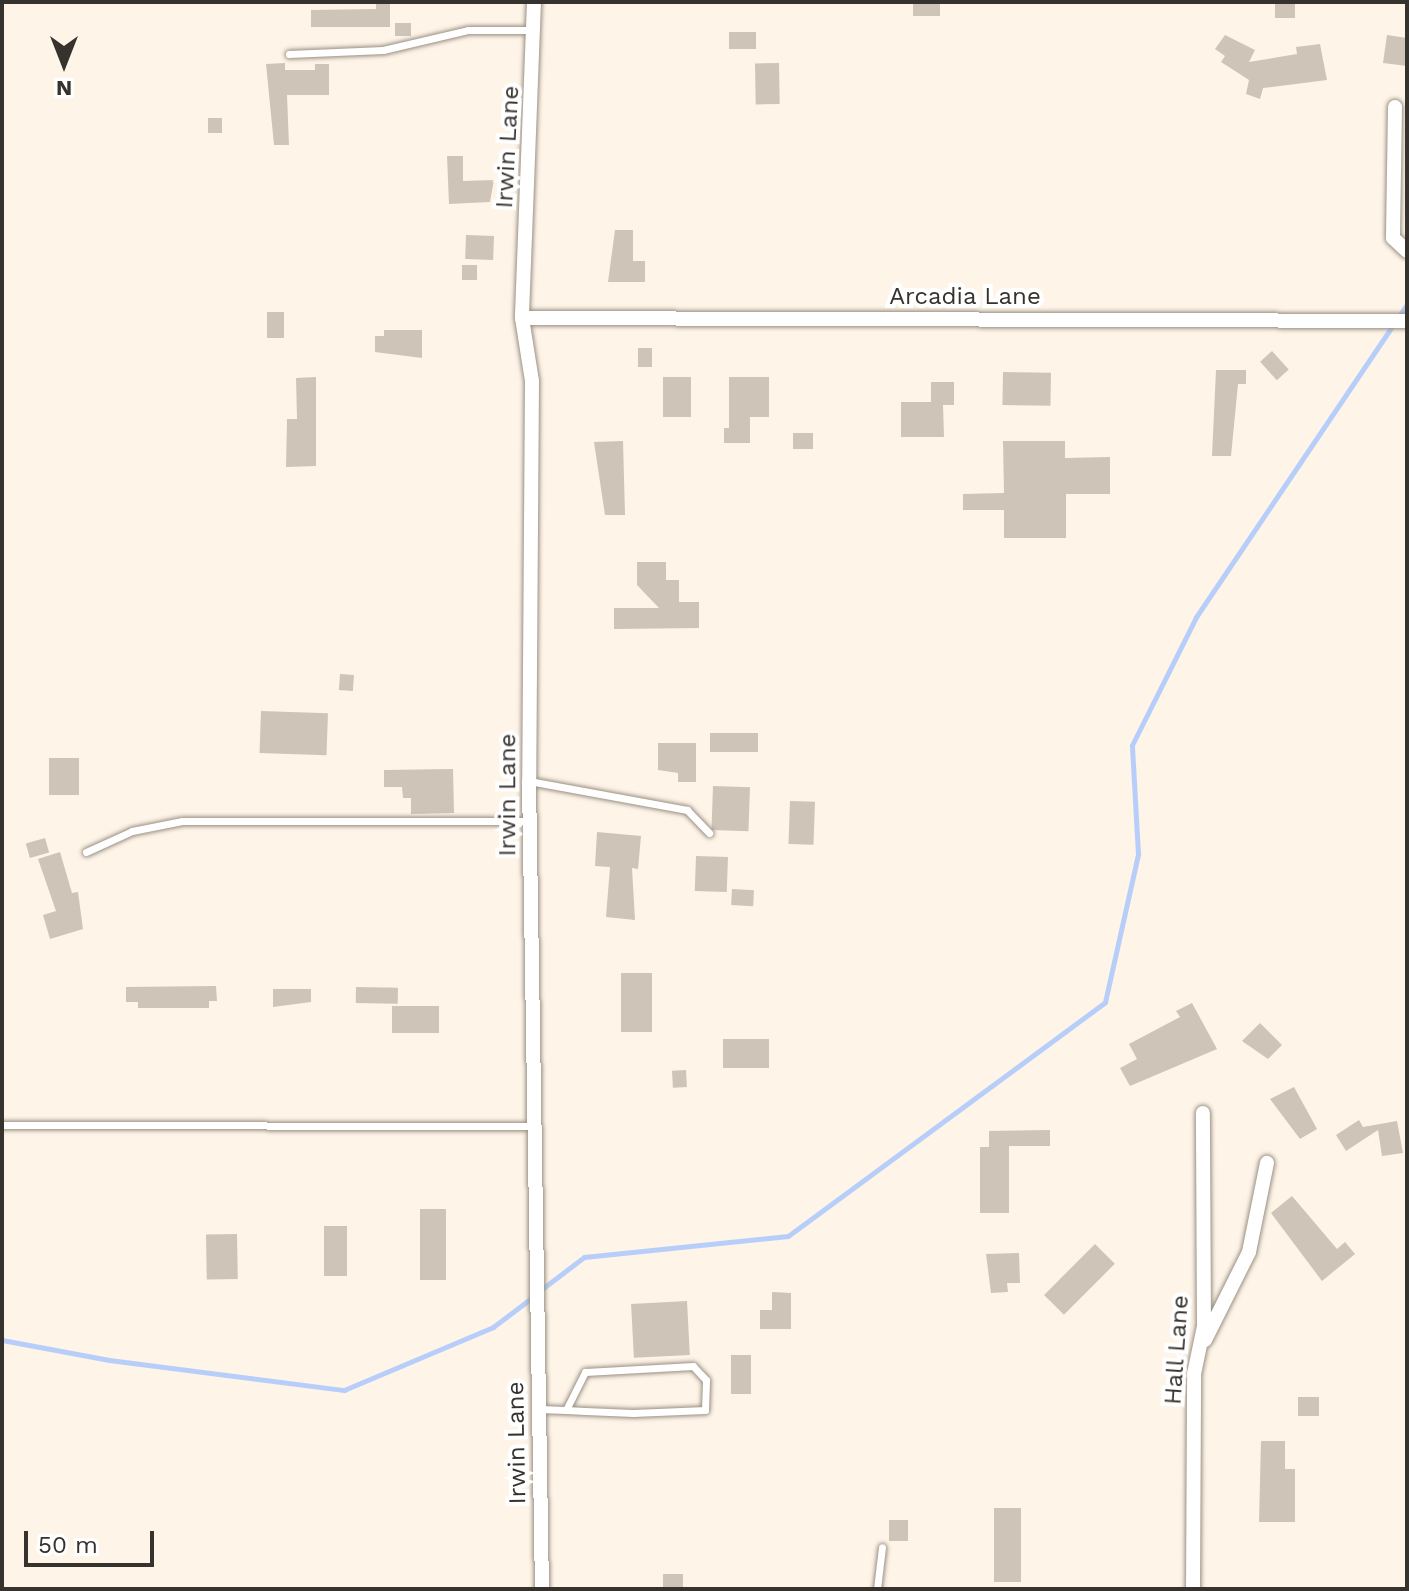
<!DOCTYPE html>
<html>
<head>
<meta charset="utf-8">
<style>
  body { margin:0 }
  #map { position:relative; width:1409px; height:1591px; overflow:hidden; background:#fef4e7; font-family:"Work Sans",sans-serif }
  div>[style] { position:absolute }
  .stream>* { height:5px; margin:-2.5px; padding:0 2.5px; transform-origin:2.5px; border-radius:2.5px; background:#b8cefa }
  .building>* { inset:0; background:#cec4b8; transform-origin:0 0 }
  .roads { filter:drop-shadow(0 0 2px #999084) drop-shadow(0 0 2px #999084) }
  .service>* { height:7px; margin:-3.5px; padding:0 3.5px; transform-origin:3.5px; border-radius:3.5px; background:#fff }
  .minor>* { height:14px; margin:-7px; padding:0 7px; transform-origin:7px; border-radius:7px; background:#fff }
  span { translate:-50% -50%; white-space:nowrap; text-align:center; line-height:1.15; -webkit-text-stroke:8px #fff; paint-order:stroke }
  .street-label { font-size:24px; color:#36322e }
  .frame { position:absolute; inset:0; border:4px solid #36322e; pointer-events:none }
  .north { position:absolute; left:24px; top:24px; width:80px; height:80px; -webkit-text-stroke:6px #fff; paint-order:stroke; rotate:180deg; font-size:22px; font-weight:700; line-height:32px; text-align:center; color:#36322e }
  .north::after { content:''; display:block; margin:auto; width:28px; height:36px; background:#36322e; clip-path:polygon(50% 0,100% 100%,50% 72%,0 100%) }
  .scale { position:absolute; left:24px; top:1531px; width:130px; height:36px; box-sizing:border-box; border:4px solid #36322e; border-top:0; padding-left:10px; font-size:24px; line-height:28px; white-space:nowrap; color:#36322e; -webkit-text-stroke:6px #fff; paint-order:stroke }
</style>
</head>
<body>
<div id="map">
  <div class="stream">
    <i style="left:542px;top:1289px;width:53px;rotate:-37.3deg"></i>
    <i style="left:584px;top:1257px;width:205px;rotate:-5.9deg"></i>
    <i style="left:788px;top:1236px;width:394px;rotate:-36.4deg"></i>
    <i style="left:1105px;top:1002px;width:152px;rotate:-77.4deg"></i>
    <i style="left:1138px;top:854px;width:109px;rotate:-93.2deg"></i>
    <i style="left:1132px;top:745px;width:143px;rotate:-63.4deg"></i>
    <i style="left:1196px;top:617px;width:377px;rotate:-56deg"></i>
    <i style="left:2px;top:1340px;width:109px;rotate:10.6deg"></i>
    <i style="left:109px;top:1360px;width:237px;rotate:7.3deg"></i>
    <i style="left:344px;top:1390px;width:162px;rotate:-22.9deg"></i>
    <i style="left:493px;top:1327px;width:51px;rotate:-37.1deg"></i>
  </div>
  <div class="building">
    <i style="clip-path:polygon(376px 2px,390px 2px,390px 27px,311px 27px,311px 10px,376px 9px)"></i>
    <i style="left:913px;top:2px;width:27px;height:14px"></i>
    <i style="left:1275px;top:2px;width:20px;height:16px"></i>
    <i style="left:395px;top:23px;width:16px;height:13px"></i>
    <i style="left:729px;top:32px;width:27px;height:17px"></i>
    <i style="clip-path:polygon(1225px 35px,1255px 50px,1249px 62px,1297px 54px,1296px 47px,1320px 44px,1327px 80px,1263px 88px,1260px 99px,1246px 94px,1249px 80px,1221px 62px,1225px 56px,1215px 49px)"></i>
    <i style="clip-path:polygon(1387px 35px,1407px 38px,1407px 66px,1383px 63px)"></i>
    <i style="clip-path:polygon(285px 63px,285px 70px,315px 70px,315px 64px,329px 64px,329px 95px,287px 95px,289px 145px,274px 145px,266px 64px)"></i>
    <i style="left:779px;top:63px;width:41px;height:24px;rotate:89deg"></i>
    <i style="left:208px;top:118px;width:14px;height:15px"></i>
    <i style="clip-path:polygon(447px 156px,463px 156px,463px 181px,494px 180px,490px 202px,449px 204px)"></i>
    <i style="clip-path:polygon(615px 230px,633px 230px,633px 261px,645px 261px,645px 282px,608px 282px)"></i>
    <i style="left:466px;top:235px;width:28px;height:24px;rotate:2deg"></i>
    <i style="left:462px;top:265px;width:15px;height:15px"></i>
    <i style="left:267px;top:312px;width:17px;height:26px"></i>
    <i style="clip-path:polygon(384px 330px,422px 330px,422px 358px,375px 352px,375px 336px,384px 336px)"></i>
    <i style="left:638px;top:348px;width:14px;height:19px"></i>
    <i style="left:1272px;top:351px;width:25px;height:16px;rotate:48deg"></i>
    <i style="clip-path:polygon(1216px 370px,1246px 370px,1246px 384px,1238px 384px,1231px 456px,1212px 456px)"></i>
    <i style="left:1003px;top:372px;width:48px;height:33px;rotate:1deg"></i>
    <i style="clip-path:polygon(316px 377px,316px 466px,286px 467px,287px 419px,297px 419px,296px 378px)"></i>
    <i style="left:663px;top:377px;width:28px;height:40px"></i>
    <i style="clip-path:polygon(729px 377px,769px 377px,769px 417px,750px 417px,750px 443px,724px 443px,724px 428px,729px 428px)"></i>
    <i style="clip-path:polygon(931px 382px,954px 382px,954px 405px,943px 405px,944px 437px,901px 437px,901px 402px,931px 402px)"></i>
    <i style="left:793px;top:433px;width:20px;height:16px"></i>
    <i style="clip-path:polygon(623px 441px,625px 515px,605px 515px,594px 442px)"></i>
    <i style="clip-path:polygon(1003px 441px,1065px 441px,1065px 458px,1110px 457px,1110px 494px,1066px 494px,1066px 538px,1004px 538px,1004px 510px,963px 510px,963px 494px,1004px 493px)"></i>
    <i style="clip-path:polygon(637px 562px,666px 562px,666px 580px,679px 580px,679px 602px,699px 602px,699px 628px,614px 629px,614px 608px,659px 608px,637px 585px)"></i>
    <i style="left:340px;top:674px;width:14px;height:16px;rotate:4deg"></i>
    <i style="left:261px;top:711px;width:67px;height:42px;rotate:2deg"></i>
    <i style="left:710px;top:733px;width:48px;height:19px"></i>
    <i style="clip-path:polygon(658px 743px,696px 743px,696px 782px,678px 782px,678px 773px,658px 770px)"></i>
    <i style="left:49px;top:758px;width:30px;height:37px"></i>
    <i style="clip-path:polygon(453px 769px,454px 813px,411px 814px,411px 798px,403px 798px,402px 787px,384px 787px,384px 770px)"></i>
    <i style="left:713px;top:786px;width:37px;height:44px;rotate:2deg"></i>
    <i style="left:790px;top:801px;width:25px;height:43px;rotate:2deg"></i>
    <i style="clip-path:polygon(597px 832px,641px 836px,638px 869px,632px 868px,635px 920px,606px 917px,610px 867px,595px 866px)"></i>
    <i style="left:45px;top:838px;width:15px;height:20px;rotate:74deg"></i>
    <i style="clip-path:polygon(60px 852px,72px 893px,78px 892px,83px 929px,50px 939px,43px 915px,56px 911px,38px 859px)"></i>
    <i style="left:696px;top:856px;width:32px;height:35px;rotate:2deg"></i>
    <i style="left:732px;top:889px;width:22px;height:16px;rotate:3deg"></i>
    <i style="left:621px;top:973px;width:31px;height:59px"></i>
    <i style="clip-path:polygon(216px 986px,217px 1001px,209px 1001px,209px 1008px,138px 1008px,138px 1002px,126px 1002px,126px 987px)"></i>
    <i style="left:356px;top:987px;width:42px;height:16px;rotate:1deg"></i>
    <i style="clip-path:polygon(273px 989px,311px 989px,311px 1002px,273px 1007px)"></i>
    <i style="clip-path:polygon(1192px 1003px,1217px 1049px,1130px 1086px,1120px 1068px,1137px 1059px,1129px 1044px,1180px 1017px,1176px 1011px)"></i>
    <i style="left:392px;top:1006px;width:47px;height:27px"></i>
    <i style="clip-path:polygon(1260px 1023px,1282px 1045px,1268px 1059px,1242px 1041px)"></i>
    <i style="left:723px;top:1039px;width:46px;height:29px"></i>
    <i style="left:686px;top:1070px;width:17px;height:14px;rotate:87deg"></i>
    <i style="clip-path:polygon(1294px 1087px,1317px 1129px,1300px 1139px,1270px 1099px)"></i>
    <i style="clip-path:polygon(1359px 1120px,1363px 1127px,1397px 1121px,1403px 1153px,1382px 1156px,1378px 1130px,1346px 1151px,1336px 1135px)"></i>
    <i style="clip-path:polygon(1050px 1130px,1050px 1146px,1009px 1146px,1009px 1213px,980px 1213px,980px 1147px,989px 1147px,989px 1131px)"></i>
    <i style="clip-path:polygon(1292px 1196px,1337px 1249px,1345px 1242px,1355px 1254px,1322px 1281px,1271px 1213px)"></i>
    <i style="left:420px;top:1209px;width:26px;height:71px"></i>
    <i style="left:324px;top:1226px;width:23px;height:50px"></i>
    <i style="left:237px;top:1234px;width:45px;height:31px;rotate:89deg"></i>
    <i style="left:1095px;top:1244px;width:28px;height:72px;rotate:45deg"></i>
    <i style="clip-path:polygon(1019px 1253px,1020px 1283px,1007px 1283px,1008px 1292px,991px 1293px,986px 1254px)"></i>
    <i style="clip-path:polygon(772px 1292px,791px 1293px,791px 1329px,760px 1329px,760px 1310px,772px 1310px)"></i>
    <i style="left:687px;top:1301px;width:54px;height:56px;rotate:87deg"></i>
    <i style="left:731px;top:1355px;width:20px;height:39px"></i>
    <i style="left:1298px;top:1397px;width:21px;height:19px"></i>
    <i style="clip-path:polygon(1261px 1441px,1285px 1441px,1285px 1469px,1295px 1469px,1295px 1522px,1259px 1522px)"></i>
    <i style="left:994px;top:1508px;width:27px;height:74px"></i>
    <i style="left:889px;top:1520px;width:19px;height:21px"></i>
    <i style="left:683px;top:1574px;width:15px;height:20px;rotate:90deg"></i>
  </div>
  <div class="roads">
    <div class="service">
      <i style="left:289px;top:54px;width:94px;rotate:-2.4deg"></i>
      <i style="left:383px;top:50px;width:87px;rotate:-13.2deg"></i>
      <i style="left:468px;top:30px;width:66px"></i>
      <i style="left:529px;top:781px;width:161px;rotate:10.4deg"></i>
      <i style="left:687px;top:810px;width:32px;rotate:46deg"></i>
      <i style="left:86px;top:852px;width:51px;rotate:-24.5deg"></i>
      <i style="left:132px;top:831px;width:51px;rotate:-11.3deg"></i>
      <i style="left:182px;top:821px;width:348px"></i>
      <i style="left:2px;top:1125px;width:533px;rotate:0.11deg"></i>
      <i style="left:539px;top:1409px;width:27px;rotate:2deg"></i>
      <i style="left:566px;top:1410px;width:19px;rotate:3deg"></i>
      <i style="left:585px;top:1411px;width:48px;rotate:2.4deg"></i>
      <i style="left:633px;top:1413px;width:72px;rotate:-2.4deg"></i>
      <i style="left:705px;top:1410px;width:30px;rotate:-88deg"></i>
      <i style="left:706px;top:1380px;width:19px;rotate:-133deg"></i>
      <i style="left:693px;top:1366px;width:108px;rotate:176.8deg"></i>
      <i style="left:585px;top:1372px;width:42px;rotate:116.6deg"></i>
      <i style="left:877px;top:1589px;width:42px;rotate:-83.2deg"></i>
    </div>
    <div class="minor">
      <i style="left:534px;top:2px;width:316px;rotate:92.2deg"></i>
      <i style="left:522px;top:318px;width:64px;rotate:81deg"></i>
      <i style="left:532px;top:381px;width:400px;rotate:90.4deg"></i>
      <i style="left:529px;top:781px;width:808px;rotate:89.08deg"></i>
      <i style="left:1395px;top:107px;width:131px;rotate:90.9deg"></i>
      <i style="left:1393px;top:238px;width:19px;rotate:43deg"></i>
      <i style="left:522px;top:318px;width:885px;rotate:0.19deg"></i>
      <i style="left:1205px;top:1340px;width:98px;rotate:-63.4deg"></i>
      <i style="left:1249px;top:1252px;width:91px;rotate:-78.6deg"></i>
      <i style="left:1193px;top:1589px;width:215px;rotate:-89.7deg"></i>
      <i style="left:1194px;top:1374px;width:49px;rotate:-78.2deg"></i>
      <i style="left:1204px;top:1326px;width:213px;rotate:-90.3deg"></i>
    </div>
  </div>
  <div class="street-label">
    <span style="left:508px;top:147px;rotate:-87deg">Irwin Lane</span>
    <span style="left:965px;top:297px">Arcadia Lane</span>
    <span style="left:508px;top:795px;rotate:-90deg">Irwin Lane</span>
    <span style="left:1177px;top:1350px;rotate:-86deg">Hall Lane</span>
    <span style="left:517px;top:1443px;rotate:-91deg">Irwin Lane</span>
  </div>
  <div class="frame"></div>
  <div class="north">N</div>
  <div class="scale">50 m</div>
</div>
</body>
</html>
